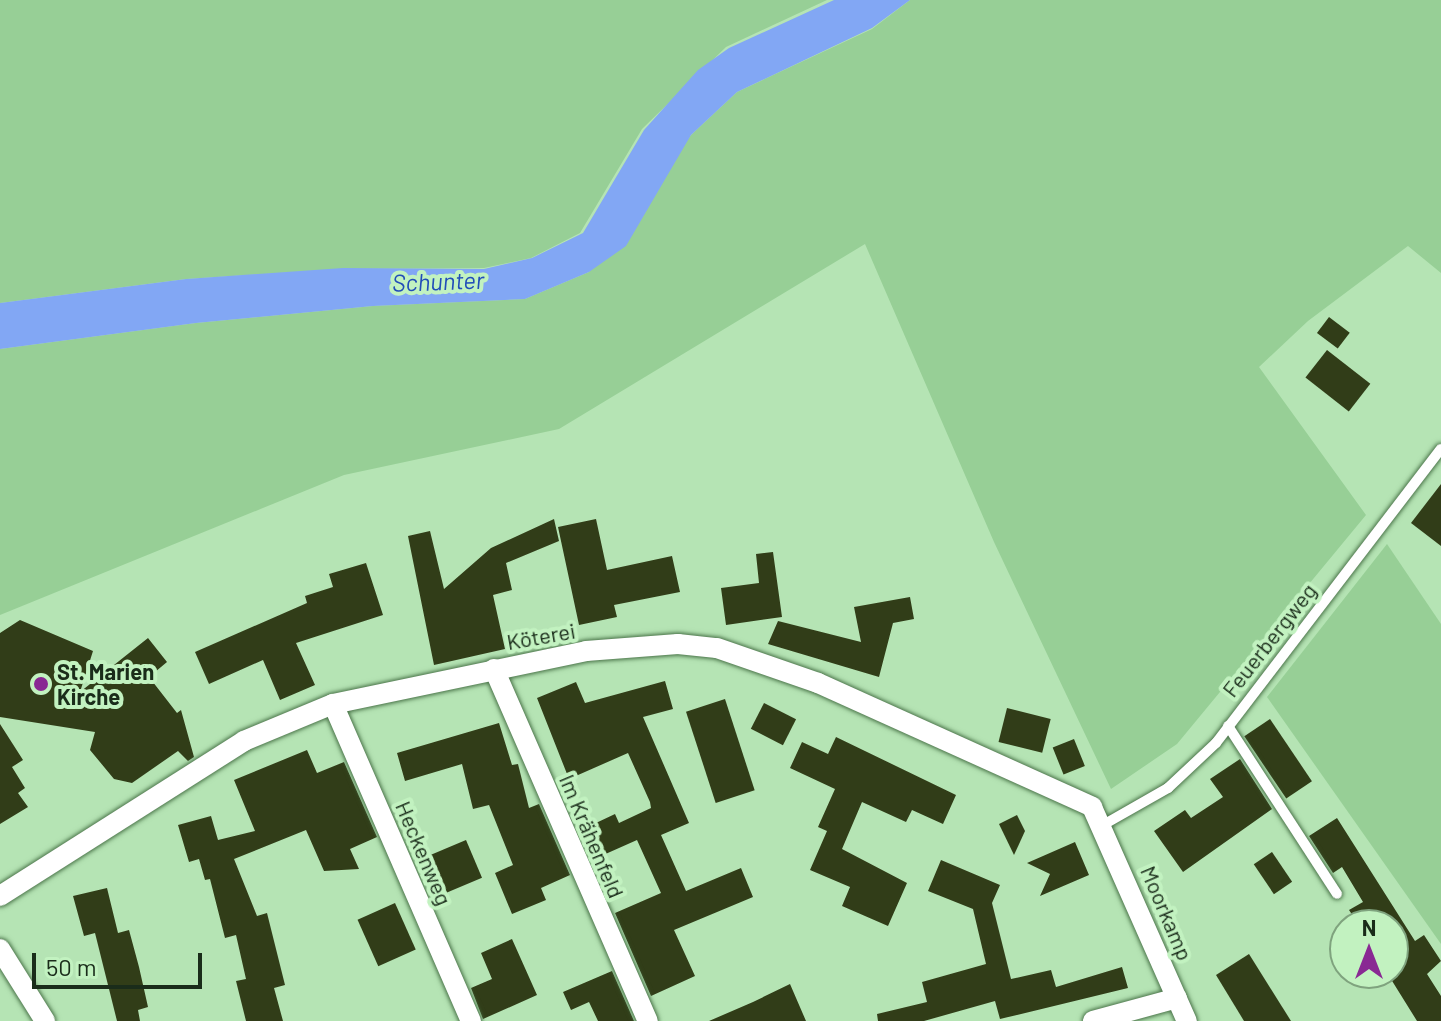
<!DOCTYPE html>
<html>
<head>
<meta charset="utf-8">
<style>
  body { margin:0 }
  #map { position:relative; width:1441px; height:1021px; overflow:hidden; background:#b5e4b4; font-family:Barlow,sans-serif }
  div>[style] { position:absolute }
  .green>* { inset:0; background:#97cf96 }
  .water>* { inset:0; background:#82a7f4 }
  .building>* { inset:0; background:#313d18; transform-origin:0 0 }
  .roads { filter:drop-shadow(0 0 2px #4b754a) drop-shadow(0 0 2px #4b754a) }
  .service>* { height:10px; margin:-5px; padding:0 5px; transform-origin:5px; border-radius:5px; background:#fff }
  .minor>* { height:20px; margin:-10px; padding:0 10px; transform-origin:10px; border-radius:10px; background:#fff }
  .dots>* { width:22px; height:22px; translate:-50% -50%; box-sizing:border-box; border:4px solid #c2f2c0; border-radius:50% }
  span { translate:-50% -50%; white-space:nowrap; text-align:center; line-height:1.15; -webkit-text-stroke:8px #c2f2c0; paint-order:stroke }
  .street-label { font-size:22px; color:#1a2c1a }
  .poi-label { font-size:22px; color:#1a2c1a; font-weight:700 }
  .left { translate:0 -50%; text-align:left }
  .water-label { font-size:24px; color:#214db9; font-style:italic }
  .north { position:absolute; left:1329px; top:909px; width:80px; height:80px; box-sizing:border-box; background:#c2f2c0; border:2px solid #7fa37e; border-radius:50%; rotate:0deg; font-size:22px; font-weight:700; line-height:32px; text-align:center; color:#1a2c1a }
  .north::after { content:''; display:block; margin:auto; width:28px; height:36px; background:#892993; clip-path:polygon(50% 0,100% 100%,50% 72%,0 100%) }
  .scale { position:absolute; left:32px; top:953px; width:170px; height:36px; box-sizing:border-box; border:4px solid #1a2c1a; border-top:0; padding-left:10px; font-size:24px; line-height:28px; white-space:nowrap; color:#1a2c1a; -webkit-text-stroke:6px #c2f2c0; paint-order:stroke }
</style>
</head>
<body>
<div id="map">
  <div class="green">
    <i style="clip-path:polygon(0 0,827px 0,726px 47px,642px 129px,580px 233px,531px 258px,484px 268px,344px 269px,186px 279px,0 303px)"></i>
    <i style="clip-path:polygon(910px 0,1441px 0,1441px 273px,1408px 246px,1308px 321px,1259px 367px,1366px 515px,1177px 744px,1111px 789px,994px 542px,865px 244px,559px 429px,344px 475px,0 615px,0 349px,196px 323px,373px 306px,525px 299px,589px 272px,691px 135px,737px 92px,872px 29px)"></i>
    <i style="clip-path:polygon(1387px 544px,1441px 624px,1441px 944px,1267px 697px)"></i>
  </div>
  <div class="water">
    <i style="clip-path:polygon(834px 0,910px 0,872px 28px,737px 92px,691px 135px,626px 246px,589px 272px,525px 299px,373px 306px,196px 323px,0 349px,0 303px,186px 279px,343px 268px,484px 269px,532px 258px,583px 233px,644px 130px,698px 70px,729px 48px)"></i>
  </div>
  <div class="building">
    <i style="left:1329px;top:317px;width:26px;height:20px;rotate:37deg"></i>
    <i style="left:1327px;top:350px;width:55px;height:35px;rotate:38deg"></i>
    <i style="clip-path:polygon(1441px 484px,1441px 546px,1411px 523px)"></i>
    <i style="clip-path:polygon(554px 519px,559px 541px,506px 563px,512px 590px,493px 595px,505px 649px,434px 665px,408px 536px,430px 531px,444px 589px,491px 548px)"></i>
    <i style="clip-path:polygon(596px 519px,607px 570px,672px 556px,680px 592px,614px 605px,617px 617px,579px 625px,558px 527px)"></i>
    <i style="clip-path:polygon(773px 552px,782px 617px,726px 625px,721px 588px,759px 583px,756px 554px)"></i>
    <i style="clip-path:polygon(366px 563px,383px 615px,296px 643px,315px 685px,280px 700px,263px 660px,209px 684px,195px 652px,307px 603px,305px 596px,333px 587px,329px 574px)"></i>
    <i style="clip-path:polygon(910px 597px,914px 619px,893px 623px,879px 677px,768px 644px,778px 621px,861px 642px,854px 607px)"></i>
    <i style="clip-path:polygon(20px 620px,93px 651px,80px 692px,148px 638px,167px 662px,149px 677px,177px 713px,181px 710px,194px 757px,188px 761px,178px 751px,132px 783px,114px 779px,90px 750px,95px 732px,0 717px,0 633px)"></i>
    <i style="clip-path:polygon(665px 681px,673px 709px,643px 717px,689px 823px,661px 835px,686px 891px,741px 868px,753px 897px,674px 930px,695px 976px,651px 996px,615px 913px,661px 893px,637px 840px,592px 860px,579px 831px,615px 814px,619px 823px,651px 808px,650px 802px,628px 753px,569px 779px,537px 698px,576px 682px,585px 703px)"></i>
    <i style="left:725px;top:699px;width:96px;height:41px;rotate:72deg"></i>
    <i style="left:764px;top:703px;width:36px;height:29px;rotate:27deg"></i>
    <i style="left:1007px;top:708px;width:45px;height:35px;rotate:14deg"></i>
    <i style="left:1270px;top:719px;width:75px;height:31px;rotate:56deg"></i>
    <i style="clip-path:polygon(499px 723px,512px 765px,518px 764px,529px 808px,539px 804px,570px 875px,541px 888px,546px 900px,512px 914px,495px 873px,513px 865px,489px 805px,473px 809px,462px 764px,405px 781px,397px 753px)"></i>
    <i style="clip-path:polygon(0 724px,23px 760px,12px 767px,25px 788px,18px 793px,28px 807px,0 824px)"></i>
    <i style="clip-path:polygon(836px 737px,956px 795px,943px 824px,912px 810px,906px 822px,862px 802px,842px 849px,907px 883px,888px 926px,842px 906px,850px 887px,810px 870px,827px 831px,818px 827px,835px 789px,790px 768px,802px 742px,828px 754px)"></i>
    <i style="left:1074px;top:739px;width:29px;height:23px;rotate:68deg"></i>
    <i style="clip-path:polygon(307px 750px,317px 773px,344px 762px,377px 837px,350px 849px,359px 869px,324px 871px,306px 830px,234px 859px,257px 916px,267px 913px,285px 985px,274px 988px,283px 1021px,246px 1021px,236px 981px,246px 979px,236px 935px,225px 938px,210px 879px,205px 880px,199px 859px,189px 862px,178px 825px,211px 816px,218px 840px,255px 831px,234px 780px)"></i>
    <i style="clip-path:polygon(1240px 759px,1272px 809px,1183px 872px,1154px 831px,1185px 810px,1191px 818px,1223px 797px,1210px 779px)"></i>
    <i style="clip-path:polygon(1017px 815px,1025px 831px,1014px 855px,999px 824px)"></i>
    <i style="clip-path:polygon(1337px 818px,1415px 941px,1424px 935px,1441px 961px,1427px 974px,1441px 996px,1441px 1021px,1417px 1021px,1389px 976px,1393px 973px,1393px 925px,1359px 925px,1349px 910px,1363px 902px,1342px 867px,1333px 873px,1309px 836px)"></i>
    <i style="left:466px;top:840px;width:41px;height:38px;rotate:67deg"></i>
    <i style="clip-path:polygon(1075px 842px,1089px 875px,1040px 896px,1050px 874px,1027px 863px)"></i>
    <i style="left:1272px;top:852px;width:36px;height:22px;rotate:56deg"></i>
    <i style="clip-path:polygon(941px 860px,1000px 885px,992px 903px,1011px 979px,1051px 970px,1056px 987px,1122px 967px,1128px 988px,1000px 1019px,995px 1001px,924px 1021px,878px 1021px,877px 1014px,927px 1002px,922px 982px,986px 964px,973px 909px,928px 891px)"></i>
    <i style="clip-path:polygon(107px 888px,118px 933px,129px 930px,139px 967px,148px 1007px,138px 1010px,140px 1021px,117px 1021px,95px 933px,84px 936px,73px 896px)"></i>
    <i style="left:395px;top:903px;width:51px;height:41px;rotate:66deg"></i>
    <i style="clip-path:polygon(512px 939px,537px 995px,483px 1019px,471px 988px,492px 979px,481px 953px)"></i>
    <i style="clip-path:polygon(1249px 954px,1291px 1021px,1244px 1021px,1216px 975px)"></i>
    <i style="clip-path:polygon(612px 971px,634px 1021px,598px 1021px,589px 1002px,571px 1010px,563px 992px)"></i>
    <i style="clip-path:polygon(790px 984px,806px 1021px,709px 1021px,753px 1002px)"></i>
  </div>
  <div class="roads">
    <div class="service">
      <i style="left:1228px;top:726px;width:200px;rotate:57deg"></i>
      <i style="left:1103px;top:825px;width:75px;rotate:-29.6deg"></i>
      <i style="left:1168px;top:788px;width:66px;rotate:-43.2deg"></i>
      <i style="left:1216px;top:743px;width:370px;rotate:-52.6deg"></i>
    </div>
    <div class="minor">
      <i style="left:494px;top:669px;width:384px;rotate:66.4deg"></i>
      <i style="left:333px;top:704px;width:346px;rotate:66.5deg"></i>
      <i style="left:0;top:896px;width:289px;rotate:-32.4deg"></i>
      <i style="left:244px;top:741px;width:96px;rotate:-22.6deg"></i>
      <i style="left:333px;top:704px;width:258px;rotate:-11.8deg"></i>
      <i style="left:586px;top:651px;width:92px;rotate:-4.4deg"></i>
      <i style="left:678px;top:644px;width:39px;rotate:6deg"></i>
      <i style="left:717px;top:648px;width:107px;rotate:19.1deg"></i>
      <i style="left:818px;top:683px;width:301px;rotate:24.3deg"></i>
      <i style="left:1092px;top:807px;width:234px;rotate:66.1deg"></i>
      <i style="left:0;top:949px;width:85px;rotate:58deg"></i>
      <i style="left:1093px;top:1021px;width:87px;rotate:-15.3deg"></i>
    </div>
  </div>
  <div class="dots">
    <i style="left:41px;top:684px;background:#892993"></i>
  </div>
  <div class="street-label">
    <span style="left:541px;top:636px;rotate:-10deg">Köterei</span>
    <span style="left:1269px;top:640px;rotate:-52deg">Feuerbergweg</span>
    <span style="left:592px;top:836px;rotate:67deg">Im Krähenfeld</span>
    <span style="left:424px;top:853px;rotate:67deg">Heckenweg</span>
    <span style="left:1167px;top:913px;rotate:67deg">Moorkamp</span>
  </div>
  <div class="poi-label">
    <span class="left" style="left:57px;top:684px">St. Marien<br>Kirche</span>
  </div>
  <div class="water-label">
    <span style="left:438px;top:281px;rotate:-2deg">Schunter</span>
  </div>
  <div class="north">N</div>
  <div class="scale">50 m</div>
</div>
</body>
</html>
